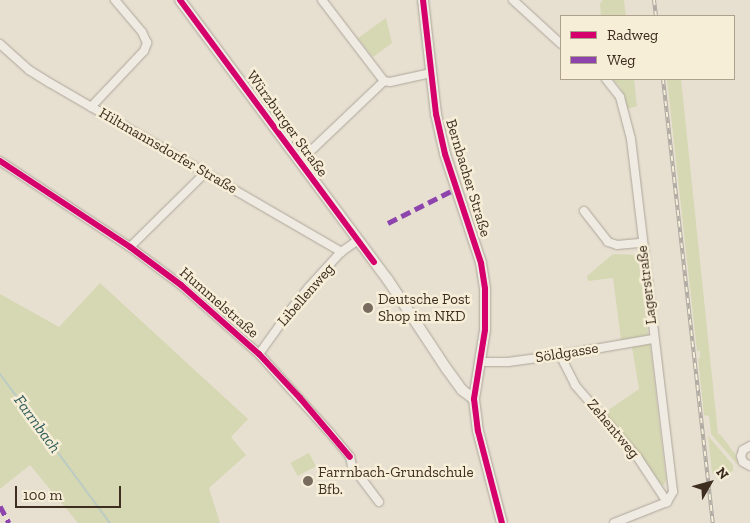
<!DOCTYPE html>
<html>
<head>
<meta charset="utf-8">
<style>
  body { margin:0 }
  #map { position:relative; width:750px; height:523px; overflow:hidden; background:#e7e0d1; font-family:"Zilla Slab",serif }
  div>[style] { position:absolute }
  .green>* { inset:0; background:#d6d7b3; transform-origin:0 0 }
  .stream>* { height:2px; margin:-1px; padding:0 1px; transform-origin:1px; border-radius:1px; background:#bcccc2 }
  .roads { filter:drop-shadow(0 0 1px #ada599) drop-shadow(0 0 1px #ada599) }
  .minor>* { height:8px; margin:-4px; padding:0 4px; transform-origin:4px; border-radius:4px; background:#efebe3 }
  .tertiary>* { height:10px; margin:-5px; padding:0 5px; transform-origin:5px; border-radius:5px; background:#efebe3 }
  .rail>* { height:4px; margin-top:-2px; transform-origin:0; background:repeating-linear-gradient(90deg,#f7eed8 0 5.5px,#afaaa2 0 11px); box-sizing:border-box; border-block:1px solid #afaaa2 }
  .quiet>* { height:5px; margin-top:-2.5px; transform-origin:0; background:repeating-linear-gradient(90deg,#8e44ad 0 10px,transparent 0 15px) }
  .cycleway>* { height:6px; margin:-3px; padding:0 3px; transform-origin:3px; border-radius:3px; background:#d6006c }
  .dots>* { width:14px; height:14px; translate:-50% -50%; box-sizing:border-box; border:2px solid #f7eed8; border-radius:50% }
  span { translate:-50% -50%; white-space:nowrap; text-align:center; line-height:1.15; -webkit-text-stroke:5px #f7eed8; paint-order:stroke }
  .street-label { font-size:15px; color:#3d2e20 }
  .poi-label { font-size:15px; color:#3d2e20 }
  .left { translate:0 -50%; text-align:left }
  .water-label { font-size:16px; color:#2f5d5a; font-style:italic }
  .legend { position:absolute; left:560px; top:15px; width:175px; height:65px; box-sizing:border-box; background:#f7eed8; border:1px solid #ada18e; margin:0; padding:6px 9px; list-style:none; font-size:15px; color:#3d2e20 }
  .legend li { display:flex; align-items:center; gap:10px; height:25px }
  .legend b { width:25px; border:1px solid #ada18e }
  .north { position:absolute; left:685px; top:458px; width:50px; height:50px; -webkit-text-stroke:4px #f7eed8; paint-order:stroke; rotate:52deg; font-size:14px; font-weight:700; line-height:20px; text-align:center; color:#3d2e20 }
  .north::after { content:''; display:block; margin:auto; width:18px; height:22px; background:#3d2e20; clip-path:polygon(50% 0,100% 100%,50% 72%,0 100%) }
  .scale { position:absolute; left:15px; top:486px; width:106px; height:22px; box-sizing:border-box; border:2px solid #3d2e20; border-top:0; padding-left:6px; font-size:15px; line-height:18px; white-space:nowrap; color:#3d2e20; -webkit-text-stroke:4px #f7eed8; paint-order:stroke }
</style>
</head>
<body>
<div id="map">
  <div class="green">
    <i style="clip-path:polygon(603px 0,624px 0,626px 16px,601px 16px,600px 4px)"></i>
    <i style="clip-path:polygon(386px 18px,392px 43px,373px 57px,358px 38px)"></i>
    <i style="clip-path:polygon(613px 79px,634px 79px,637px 106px,627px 109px,621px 88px)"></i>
    <i style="clip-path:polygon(667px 79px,681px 79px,718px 434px,720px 434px,735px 454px,738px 465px,711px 434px,709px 416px,704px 415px,698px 359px,700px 358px,700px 351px,697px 351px)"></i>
    <i style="clip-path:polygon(613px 254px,638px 255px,648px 335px,621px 340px,613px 278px,588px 281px,587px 276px)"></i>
    <i style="clip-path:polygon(100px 283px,248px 419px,231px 437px,246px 455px,209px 488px,220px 523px,78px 523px,30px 465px,0 489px,0 294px,59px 327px)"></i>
    <i style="clip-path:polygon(650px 344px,666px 480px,664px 485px,662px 485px,645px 461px,604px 413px,639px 389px,632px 347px)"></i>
    <i style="clip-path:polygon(708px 436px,733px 465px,733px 471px,720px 476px,712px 473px)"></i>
    <i style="left:309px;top:453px;width:15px;height:21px;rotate:62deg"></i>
  </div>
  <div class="stream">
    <i style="left:0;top:374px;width:185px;rotate:53.6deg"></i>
  </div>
  <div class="roads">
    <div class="minor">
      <i style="left:322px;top:0;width:102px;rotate:52.6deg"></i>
      <i style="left:384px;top:81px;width:6px;rotate:9deg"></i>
      <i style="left:390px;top:82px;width:42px;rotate:-12.4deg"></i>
      <i style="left:513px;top:0;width:65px;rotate:42.5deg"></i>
      <i style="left:0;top:44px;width:39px;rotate:42deg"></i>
      <i style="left:29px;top:70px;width:25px;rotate:32deg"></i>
      <i style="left:50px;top:83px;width:337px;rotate:30.1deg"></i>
      <i style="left:606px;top:79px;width:23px;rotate:52deg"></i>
      <i style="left:620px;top:97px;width:43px;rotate:75.3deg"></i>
      <i style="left:631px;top:139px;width:355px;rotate:83.2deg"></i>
      <i style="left:673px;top:492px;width:12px;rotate:121deg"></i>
      <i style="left:667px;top:502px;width:57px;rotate:158.4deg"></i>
      <i style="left:91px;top:107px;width:77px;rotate:-46.6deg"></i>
      <i style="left:144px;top:51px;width:9px;rotate:-69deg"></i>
      <i style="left:147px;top:43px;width:12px;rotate:-114deg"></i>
      <i style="left:142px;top:32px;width:42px;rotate:-130.2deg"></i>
      <i style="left:0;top:161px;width:156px;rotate:33.5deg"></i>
      <i style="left:130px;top:247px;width:64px;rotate:36.7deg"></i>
      <i style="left:181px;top:285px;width:104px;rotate:41.5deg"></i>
      <i style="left:259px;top:354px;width:108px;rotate:48deg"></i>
      <i style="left:331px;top:434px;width:30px;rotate:50deg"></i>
      <i style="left:350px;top:457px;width:9px;rotate:77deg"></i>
      <i style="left:352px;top:466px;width:45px;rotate:53.1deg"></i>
      <i style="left:299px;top:162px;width:117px;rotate:-43.6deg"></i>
      <i style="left:584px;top:211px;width:39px;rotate:52deg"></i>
      <i style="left:608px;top:242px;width:9px;rotate:18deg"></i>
      <i style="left:617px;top:245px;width:25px;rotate:-5deg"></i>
      <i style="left:130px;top:247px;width:105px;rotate:-44.6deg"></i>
      <i style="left:259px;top:354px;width:57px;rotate:-54.3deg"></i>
      <i style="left:292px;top:308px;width:27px;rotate:-51deg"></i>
      <i style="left:309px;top:287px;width:47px;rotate:-47.6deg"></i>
      <i style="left:341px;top:252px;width:21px;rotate:-35deg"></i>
      <i style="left:560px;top:355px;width:34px;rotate:63deg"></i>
      <i style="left:575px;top:385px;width:96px;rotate:49.2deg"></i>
      <i style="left:638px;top:458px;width:53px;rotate:56.6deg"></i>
      <i style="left:481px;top:362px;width:27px"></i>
      <i style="left:508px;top:362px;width:52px;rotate:-7.7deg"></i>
      <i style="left:560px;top:355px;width:94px;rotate:-9.8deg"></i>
      <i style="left:750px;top:446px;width:8px;rotate:150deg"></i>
      <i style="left:743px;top:450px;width:6px;rotate:108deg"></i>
      <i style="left:741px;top:456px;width:6px;rotate:72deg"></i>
      <i style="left:743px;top:462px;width:8px;rotate:30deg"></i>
    </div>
    <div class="tertiary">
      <i style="left:180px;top:0;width:349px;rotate:53.4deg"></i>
      <i style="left:388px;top:280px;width:105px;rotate:56.6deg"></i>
      <i style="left:446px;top:368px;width:27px;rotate:54deg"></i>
      <i style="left:462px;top:390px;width:15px;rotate:37deg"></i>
      <i style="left:423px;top:0;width:115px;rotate:83.5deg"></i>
      <i style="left:436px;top:114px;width:41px;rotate:77.3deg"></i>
      <i style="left:445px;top:154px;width:115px;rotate:71.7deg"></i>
      <i style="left:481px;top:263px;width:26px;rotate:81deg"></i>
      <i style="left:485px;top:289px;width:41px;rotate:90deg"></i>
      <i style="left:485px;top:330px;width:70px;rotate:99.1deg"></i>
      <i style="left:474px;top:399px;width:32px;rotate:83deg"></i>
      <i style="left:478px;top:431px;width:95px;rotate:75.4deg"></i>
    </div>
  </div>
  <div class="rail">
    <i style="left:654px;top:0;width:16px;rotate:83deg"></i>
    <i style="left:663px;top:79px;width:447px;rotate:83.6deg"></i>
  </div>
  <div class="quiet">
    <i style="left:388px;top:223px;width:77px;rotate:-26.9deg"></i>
    <i style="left:0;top:506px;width:19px;rotate:62deg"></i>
  </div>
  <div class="cycleway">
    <i style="left:180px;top:0;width:326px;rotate:53.5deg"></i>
    <i style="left:423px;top:0;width:115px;rotate:83.5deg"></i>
    <i style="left:436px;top:114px;width:41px;rotate:77.3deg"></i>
    <i style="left:445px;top:154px;width:115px;rotate:71.7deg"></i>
    <i style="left:481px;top:263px;width:26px;rotate:81deg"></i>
    <i style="left:485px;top:289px;width:41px;rotate:90deg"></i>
    <i style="left:485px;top:330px;width:70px;rotate:99.1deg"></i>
    <i style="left:474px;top:399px;width:32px;rotate:83deg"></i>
    <i style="left:478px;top:431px;width:95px;rotate:75.4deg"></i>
    <i style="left:0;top:161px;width:156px;rotate:33.5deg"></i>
    <i style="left:130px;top:247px;width:64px;rotate:36.7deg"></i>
    <i style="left:181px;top:285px;width:104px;rotate:41.5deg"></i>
    <i style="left:259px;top:354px;width:60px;rotate:47deg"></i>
    <i style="left:300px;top:398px;width:77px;rotate:49.7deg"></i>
  </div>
  <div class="dots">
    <i style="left:368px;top:308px;background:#786c5e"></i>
    <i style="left:308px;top:481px;background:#786c5e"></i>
  </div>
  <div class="street-label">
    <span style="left:287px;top:124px;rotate:54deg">Würzburger Straße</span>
    <span style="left:168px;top:151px;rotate:30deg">Hiltmannsdorfer Straße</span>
    <span style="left:468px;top:178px;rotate:73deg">Bernbacher Straße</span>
    <span style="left:647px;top:285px;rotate:-97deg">Lagerstraße</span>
    <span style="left:306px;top:295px;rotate:-49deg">Libellenweg</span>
    <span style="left:219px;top:303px;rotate:41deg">Hummelstraße</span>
    <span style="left:567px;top:353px;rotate:-9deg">Söldgasse</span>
    <span style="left:613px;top:429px;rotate:50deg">Zehentweg</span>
  </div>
  <div class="poi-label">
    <span class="left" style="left:378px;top:308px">Deutsche Post<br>Shop im NKD</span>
    <span class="left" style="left:318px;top:481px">Farrnbach-Grundschule<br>Bfb.</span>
  </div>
  <div class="water-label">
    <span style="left:37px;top:424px;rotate:54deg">Farrnbach</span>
  </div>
  <ul class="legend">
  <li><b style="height:6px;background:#d6006c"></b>Radweg</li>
  <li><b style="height:6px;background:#8e44ad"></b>Weg</li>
  </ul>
  <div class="north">N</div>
  <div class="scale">100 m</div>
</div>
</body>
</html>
